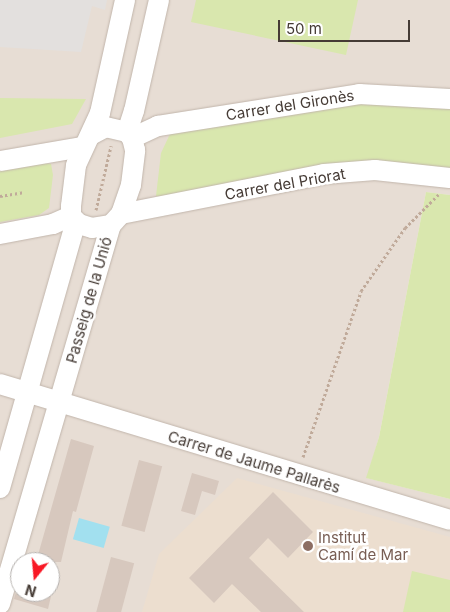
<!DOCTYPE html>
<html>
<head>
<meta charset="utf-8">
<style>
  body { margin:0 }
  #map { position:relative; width:450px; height:612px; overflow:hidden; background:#f3ece6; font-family:Inter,sans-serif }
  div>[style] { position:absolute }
  .residential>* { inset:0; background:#e7ddd4 }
  .education>* { inset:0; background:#ecdecf }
  .green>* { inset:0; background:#d9e7ae }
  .parking>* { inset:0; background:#e3e0de }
  .water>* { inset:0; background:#a2e0ef; transform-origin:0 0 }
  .building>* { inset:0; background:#d7c8be; transform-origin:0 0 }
  .path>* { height:3px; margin-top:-1.5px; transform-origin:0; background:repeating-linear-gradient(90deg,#c0aa9a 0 2.5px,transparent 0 5px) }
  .roads { filter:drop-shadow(0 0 1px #c1b5ab) drop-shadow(0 0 1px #c1b5ab) }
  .street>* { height:20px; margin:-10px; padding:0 10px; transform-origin:10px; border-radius:10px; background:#fff }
  .dots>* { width:14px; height:14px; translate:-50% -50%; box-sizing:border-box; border:2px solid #fff; border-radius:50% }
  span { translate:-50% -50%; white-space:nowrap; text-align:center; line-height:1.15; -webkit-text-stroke:5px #fff; paint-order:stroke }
  .street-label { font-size:15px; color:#453b35 }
  .education-label { font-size:15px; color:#785e54 }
  .left { translate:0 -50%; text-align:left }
  .north { position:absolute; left:10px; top:552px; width:50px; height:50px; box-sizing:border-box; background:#fff; border:1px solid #b5b1ae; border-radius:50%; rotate:197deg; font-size:14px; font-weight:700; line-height:20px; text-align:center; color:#453b35 }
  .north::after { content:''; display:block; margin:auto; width:18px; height:22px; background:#f81825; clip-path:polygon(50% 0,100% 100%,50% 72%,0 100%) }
  .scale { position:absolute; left:278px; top:20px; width:132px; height:22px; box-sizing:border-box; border:2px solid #453b35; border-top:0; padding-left:6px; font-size:15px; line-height:18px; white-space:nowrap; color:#453b35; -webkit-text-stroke:4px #fff; paint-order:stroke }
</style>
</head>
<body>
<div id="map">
  <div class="residential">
    <i style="clip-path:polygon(evenodd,0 0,450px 0,450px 195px,426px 192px,379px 437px,367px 478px,450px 499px,450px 612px,0 612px,0 0,20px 562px,50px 562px,50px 592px,20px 592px,20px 562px)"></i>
  </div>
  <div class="education">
    <i style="clip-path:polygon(237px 478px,450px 537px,450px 612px,142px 612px,159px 554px)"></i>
  </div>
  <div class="green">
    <i style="clip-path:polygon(196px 0,358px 0,346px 55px,191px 22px)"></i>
    <i style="clip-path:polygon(0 98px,86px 99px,72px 124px,0 138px)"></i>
    <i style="clip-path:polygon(358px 101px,450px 109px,450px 171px,162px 198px,156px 196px,161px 153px,170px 134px)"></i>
    <i style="clip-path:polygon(44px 163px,51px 164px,53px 175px,49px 208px,39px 215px,0 222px,0 171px)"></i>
    <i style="clip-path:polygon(426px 192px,450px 195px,450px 499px,366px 478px,379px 437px)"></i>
    <i style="clip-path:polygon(412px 571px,450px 580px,450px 612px,403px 612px)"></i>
  </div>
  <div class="parking">
    <i style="clip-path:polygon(0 0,107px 0,105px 10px,92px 6px,81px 52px,0 47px)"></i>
  </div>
  <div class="water">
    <i style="left:79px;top:518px;width:32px;height:22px;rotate:16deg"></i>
  </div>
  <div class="building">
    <i style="clip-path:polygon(71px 439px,94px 446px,76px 512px,73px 511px,61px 562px,36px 562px)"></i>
    <i style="left:139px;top:460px;width:24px;height:68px;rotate:15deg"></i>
    <i style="clip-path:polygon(192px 473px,219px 481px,215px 495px,202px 491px,195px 515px,181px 511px)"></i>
    <i style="clip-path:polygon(273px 492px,313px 532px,288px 558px,268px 538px,249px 558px,304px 612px,261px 612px,232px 584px,214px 603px,189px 578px)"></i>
    <i style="left:111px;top:557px;width:24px;height:57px;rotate:15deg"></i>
    <i style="clip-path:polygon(16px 592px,52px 592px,48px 609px,14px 599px)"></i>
  </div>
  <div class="path">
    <i style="left:0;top:196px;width:25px;rotate:-9deg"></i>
    <i style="left:96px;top:210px;width:66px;rotate:-76.8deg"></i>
    <i style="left:303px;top:457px;width:176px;rotate:-70.7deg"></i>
    <i style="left:361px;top:291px;width:77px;rotate:-55.1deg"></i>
    <i style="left:405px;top:228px;width:48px;rotate:-45deg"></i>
  </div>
  <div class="roads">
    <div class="street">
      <i style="left:127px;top:132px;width:22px;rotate:-72deg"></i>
      <i style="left:134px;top:111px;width:114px;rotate:-77.3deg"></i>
      <i style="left:132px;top:138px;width:29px;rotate:-25deg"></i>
      <i style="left:158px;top:126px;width:204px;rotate:-9deg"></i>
      <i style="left:359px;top:94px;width:91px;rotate:3.1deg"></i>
      <i style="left:0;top:161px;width:83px;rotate:-9.7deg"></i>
      <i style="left:121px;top:214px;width:207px;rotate:-11.1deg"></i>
      <i style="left:324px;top:174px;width:51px;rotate:-4.5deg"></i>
      <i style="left:375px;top:170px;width:75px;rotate:6.1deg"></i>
      <i style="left:111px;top:225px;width:19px;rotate:171deg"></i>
      <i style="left:92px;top:228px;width:14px;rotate:-163deg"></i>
      <i style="left:79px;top:224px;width:11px;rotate:-135deg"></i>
      <i style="left:71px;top:216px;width:10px;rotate:-90deg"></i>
      <i style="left:71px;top:206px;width:41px;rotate:-83deg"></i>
      <i style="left:76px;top:165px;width:57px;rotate:-65.2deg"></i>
      <i style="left:100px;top:113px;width:116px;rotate:-77.5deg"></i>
      <i style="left:0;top:234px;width:54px;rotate:-10.7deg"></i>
      <i style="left:53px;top:224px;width:20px;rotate:-24deg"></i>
      <i style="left:0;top:384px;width:470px;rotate:16.8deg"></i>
      <i style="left:0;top:488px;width:277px;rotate:-74.1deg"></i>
      <i style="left:0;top:604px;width:395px;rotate:-73.7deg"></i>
      <i style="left:111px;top:225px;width:15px;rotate:-48deg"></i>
      <i style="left:121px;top:214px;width:31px;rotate:-71deg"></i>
      <i style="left:131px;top:185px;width:35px;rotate:-83deg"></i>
      <i style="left:135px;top:150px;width:12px;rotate:-104deg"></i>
      <i style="left:132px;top:138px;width:8px;rotate:-130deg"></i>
      <i style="left:127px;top:132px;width:22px;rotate:-167deg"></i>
      <i style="left:106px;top:127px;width:17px;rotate:152deg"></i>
    </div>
  </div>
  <div class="dots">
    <i style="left:308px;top:546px;background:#8d6e63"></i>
  </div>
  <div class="street-label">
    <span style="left:290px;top:105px;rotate:-9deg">Carrer del Gironès</span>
    <span style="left:285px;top:184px;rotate:-10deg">Carrer del Priorat</span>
    <span style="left:89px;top:300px;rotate:-74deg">Passeig de la Unió</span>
    <span style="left:254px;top:462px;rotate:17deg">Carrer de Jaume Pallarès</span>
  </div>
  <div class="education-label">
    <span class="left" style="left:318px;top:546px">Institut<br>Camí de Mar</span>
  </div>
  <div class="north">N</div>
  <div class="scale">50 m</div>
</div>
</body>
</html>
